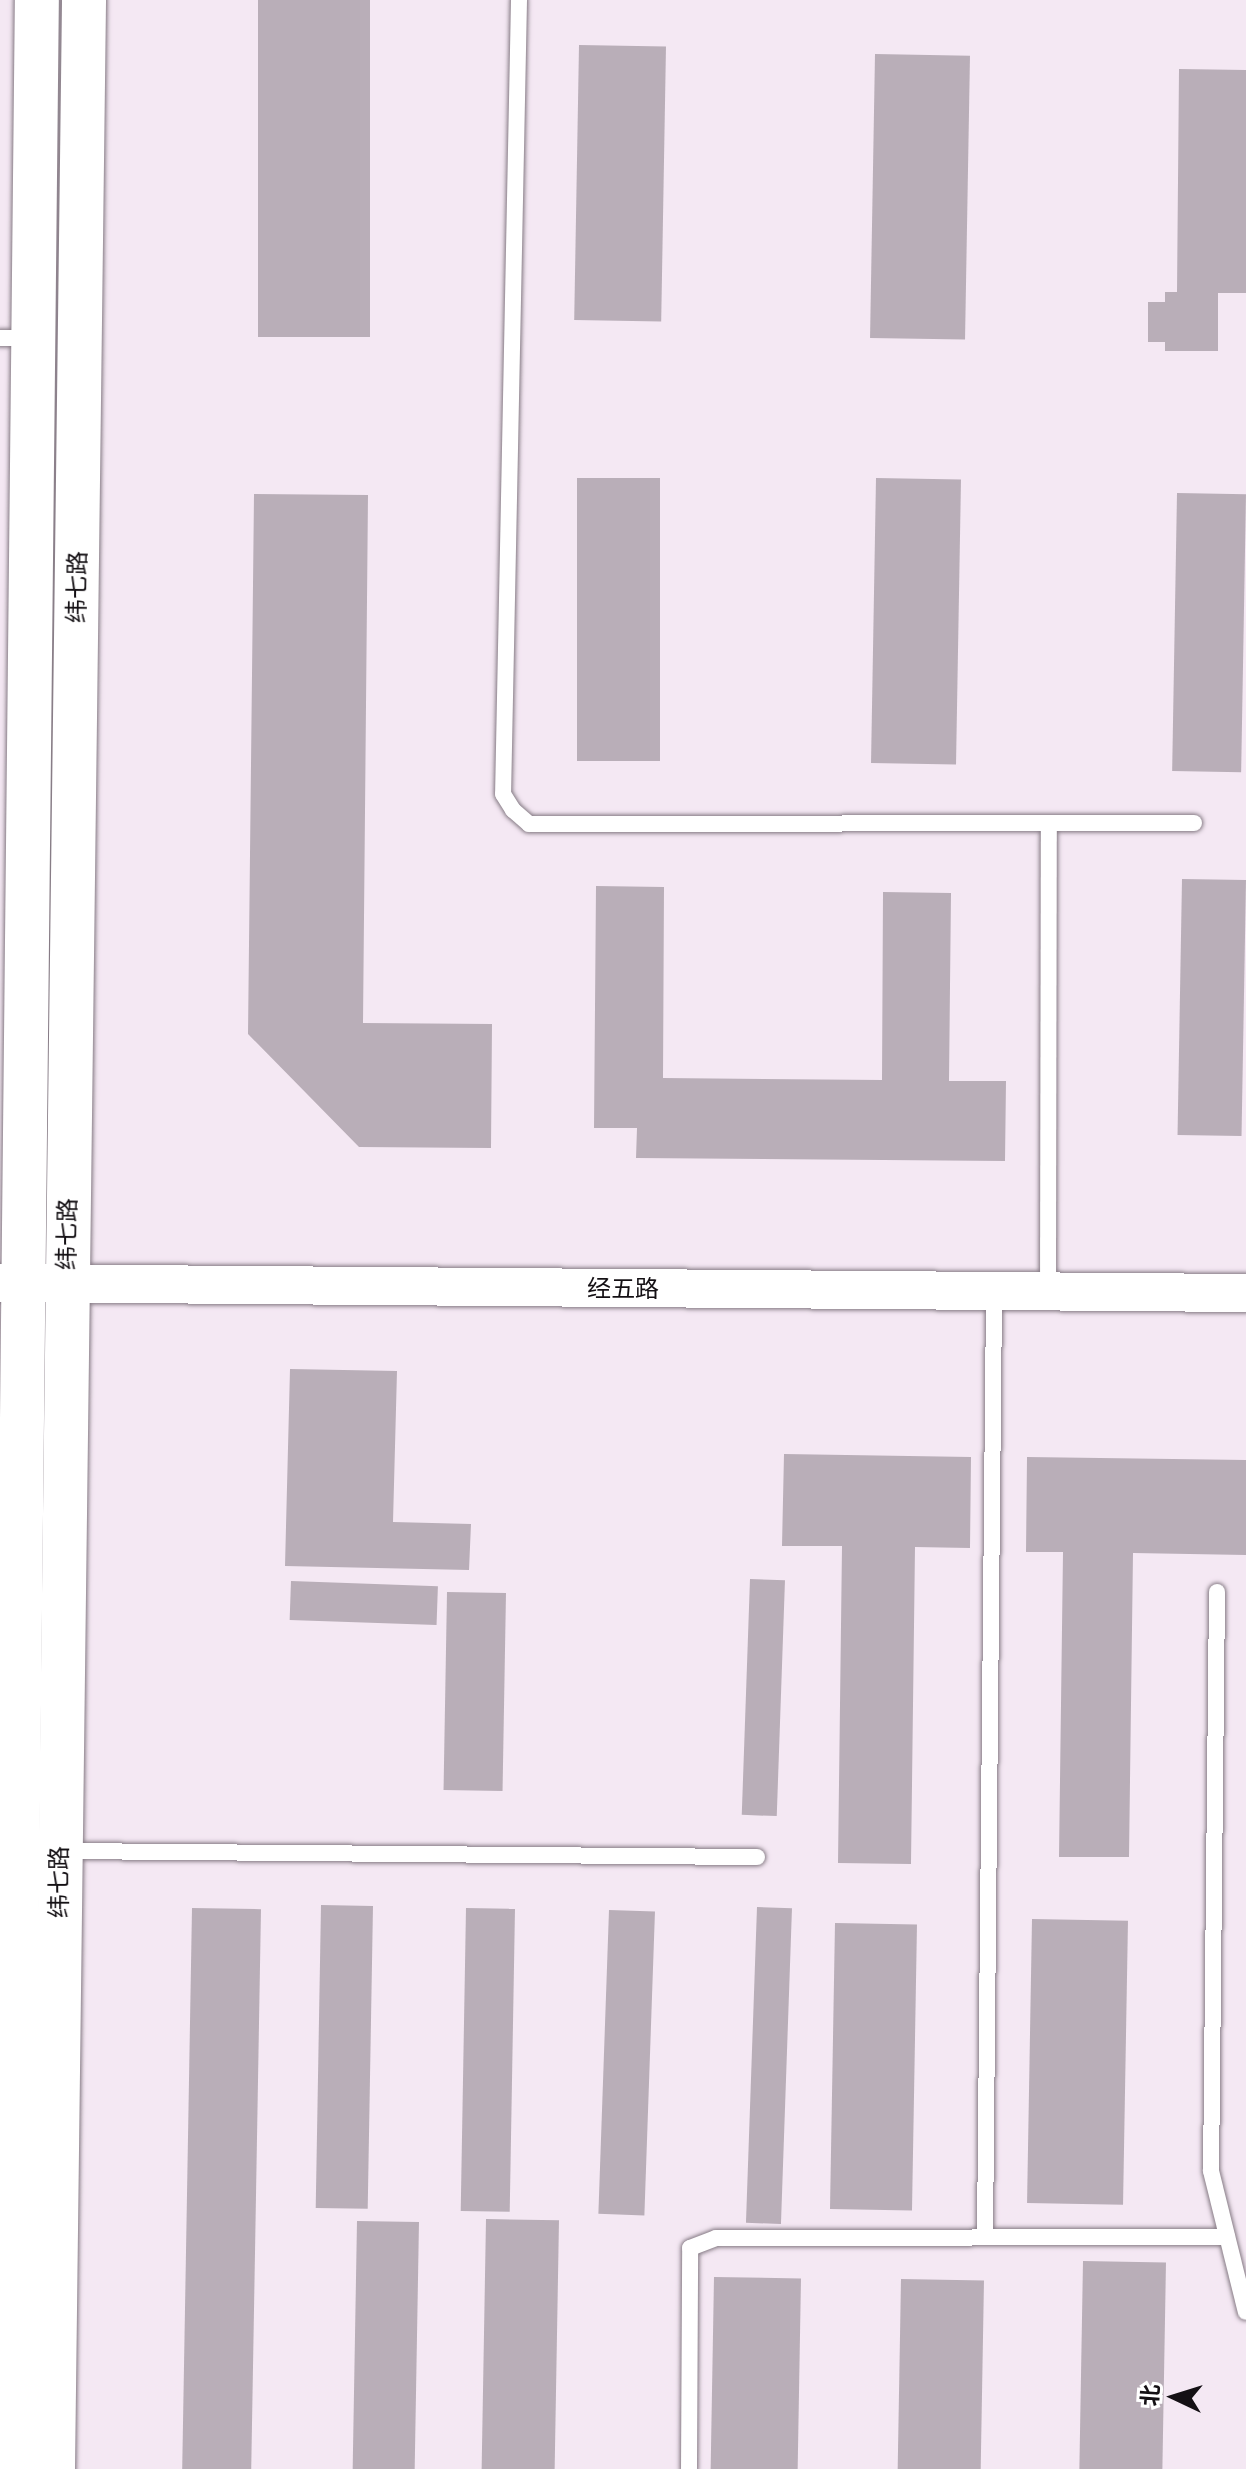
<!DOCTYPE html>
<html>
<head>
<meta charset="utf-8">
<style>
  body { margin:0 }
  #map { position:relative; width:1246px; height:2469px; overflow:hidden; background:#f4e8f3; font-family:Lato,"Noto Sans SC",sans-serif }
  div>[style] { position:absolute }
  .building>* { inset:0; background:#b9aeb8; transform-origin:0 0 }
  .roads { filter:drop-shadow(0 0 2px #867b85) drop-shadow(0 0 2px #867b85) }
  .service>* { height:16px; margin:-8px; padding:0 8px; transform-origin:8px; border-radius:8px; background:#fff }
  .tertiary>* { height:38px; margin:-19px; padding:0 19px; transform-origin:19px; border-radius:19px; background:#fff }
  .secondary>* { height:44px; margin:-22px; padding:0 22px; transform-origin:22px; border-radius:22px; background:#fff }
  span { translate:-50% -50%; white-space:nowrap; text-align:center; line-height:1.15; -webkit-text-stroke:8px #fff; paint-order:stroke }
  .street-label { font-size:24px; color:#141014 }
  .north { position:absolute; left:1134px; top:2357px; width:80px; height:80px; -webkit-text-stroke:6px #fff; paint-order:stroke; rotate:274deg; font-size:22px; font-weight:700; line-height:32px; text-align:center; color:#141014 }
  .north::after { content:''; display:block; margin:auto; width:28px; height:36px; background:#141014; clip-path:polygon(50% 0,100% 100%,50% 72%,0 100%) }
</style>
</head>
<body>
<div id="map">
  <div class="building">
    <i style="left:258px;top:0;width:112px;height:337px"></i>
    <i style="left:579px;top:45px;width:87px;height:275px;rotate:1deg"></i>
    <i style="left:875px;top:54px;width:95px;height:284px;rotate:1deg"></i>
    <i style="clip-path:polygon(1179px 69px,1246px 70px,1246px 293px,1218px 293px,1218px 351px,1165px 351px,1165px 342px,1148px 342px,1148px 302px,1165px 302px,1165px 292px,1177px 292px)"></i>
    <i style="left:577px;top:478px;width:83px;height:283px"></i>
    <i style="left:876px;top:478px;width:85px;height:285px;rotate:1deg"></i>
    <i style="left:1177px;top:493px;width:69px;height:278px;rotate:1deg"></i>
    <i style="clip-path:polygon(254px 494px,368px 495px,363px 1023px,492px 1024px,491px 1148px,359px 1147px,248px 1034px)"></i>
    <i style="left:1182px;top:879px;width:64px;height:256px;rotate:1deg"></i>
    <i style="clip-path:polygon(596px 886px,664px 887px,663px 1078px,882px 1080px,883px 892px,951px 893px,949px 1081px,1006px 1081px,1005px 1161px,636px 1158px,637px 1128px,594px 1128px)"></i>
    <i style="clip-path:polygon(290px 1369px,397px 1371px,393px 1522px,471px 1524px,469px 1570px,285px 1566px)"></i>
    <i style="clip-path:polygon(784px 1454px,971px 1457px,970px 1548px,915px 1547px,911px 1864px,838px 1863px,842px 1546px,782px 1546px)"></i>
    <i style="clip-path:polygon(1027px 1457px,1246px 1460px,1246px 1555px,1133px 1553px,1129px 1857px,1059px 1857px,1063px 1552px,1026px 1552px)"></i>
    <i style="left:750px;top:1579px;width:35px;height:236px;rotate:2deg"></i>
    <i style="left:291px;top:1581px;width:147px;height:39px;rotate:2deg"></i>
    <i style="left:447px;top:1592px;width:59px;height:198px;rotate:1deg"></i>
    <i style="left:321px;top:1905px;width:52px;height:303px;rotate:1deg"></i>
    <i style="left:757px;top:1907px;width:35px;height:316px;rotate:2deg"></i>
    <i style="left:192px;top:1908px;width:69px;height:561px;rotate:1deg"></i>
    <i style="left:466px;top:1908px;width:49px;height:303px;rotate:1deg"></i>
    <i style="left:609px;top:1910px;width:46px;height:304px;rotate:2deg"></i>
    <i style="left:1032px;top:1919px;width:96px;height:284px;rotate:1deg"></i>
    <i style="left:835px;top:1923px;width:82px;height:286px;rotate:1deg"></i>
    <i style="left:486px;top:2219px;width:73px;height:250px;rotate:1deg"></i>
    <i style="left:357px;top:2221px;width:62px;height:248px;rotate:1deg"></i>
    <i style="left:1083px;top:2261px;width:83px;height:208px;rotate:1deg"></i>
    <i style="left:714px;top:2277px;width:87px;height:192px;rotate:1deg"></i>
    <i style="left:901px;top:2279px;width:83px;height:190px;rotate:1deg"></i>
  </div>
  <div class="roads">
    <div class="service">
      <i style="left:519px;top:0;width:794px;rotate:91.15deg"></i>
      <i style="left:503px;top:794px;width:19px;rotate:58deg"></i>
      <i style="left:513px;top:810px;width:21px;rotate:41deg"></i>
      <i style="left:529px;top:824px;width:665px;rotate:-0.09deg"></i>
      <i style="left:0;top:338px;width:30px"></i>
      <i style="left:1048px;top:1291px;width:468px;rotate:-89.9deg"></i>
      <i style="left:1217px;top:1592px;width:579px;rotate:90.59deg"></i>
      <i style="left:1211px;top:2171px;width:145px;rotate:76.1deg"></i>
      <i style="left:64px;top:1851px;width:693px;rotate:0.5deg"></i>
      <i style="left:985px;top:2235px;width:944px;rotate:-89.45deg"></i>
      <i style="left:689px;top:2469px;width:221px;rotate:-89.7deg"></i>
      <i style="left:690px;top:2248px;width:28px;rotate:-21deg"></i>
      <i style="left:716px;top:2238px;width:511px;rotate:-0.11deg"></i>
    </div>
    <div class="tertiary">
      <i style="left:0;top:1283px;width:1246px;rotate:0.46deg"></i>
    </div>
    <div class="secondary">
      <i style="left:11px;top:2469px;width:2469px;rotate:-89.4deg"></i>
      <i style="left:53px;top:2469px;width:2469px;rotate:-89.28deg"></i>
    </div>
  </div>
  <div class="street-label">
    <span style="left:76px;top:587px;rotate:-89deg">纬七路</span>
    <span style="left:66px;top:1234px;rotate:-89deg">纬七路</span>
    <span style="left:623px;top:1288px">经五路</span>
    <span style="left:58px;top:1882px;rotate:-90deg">纬七路</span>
  </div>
  <div class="north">北</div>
</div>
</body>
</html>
